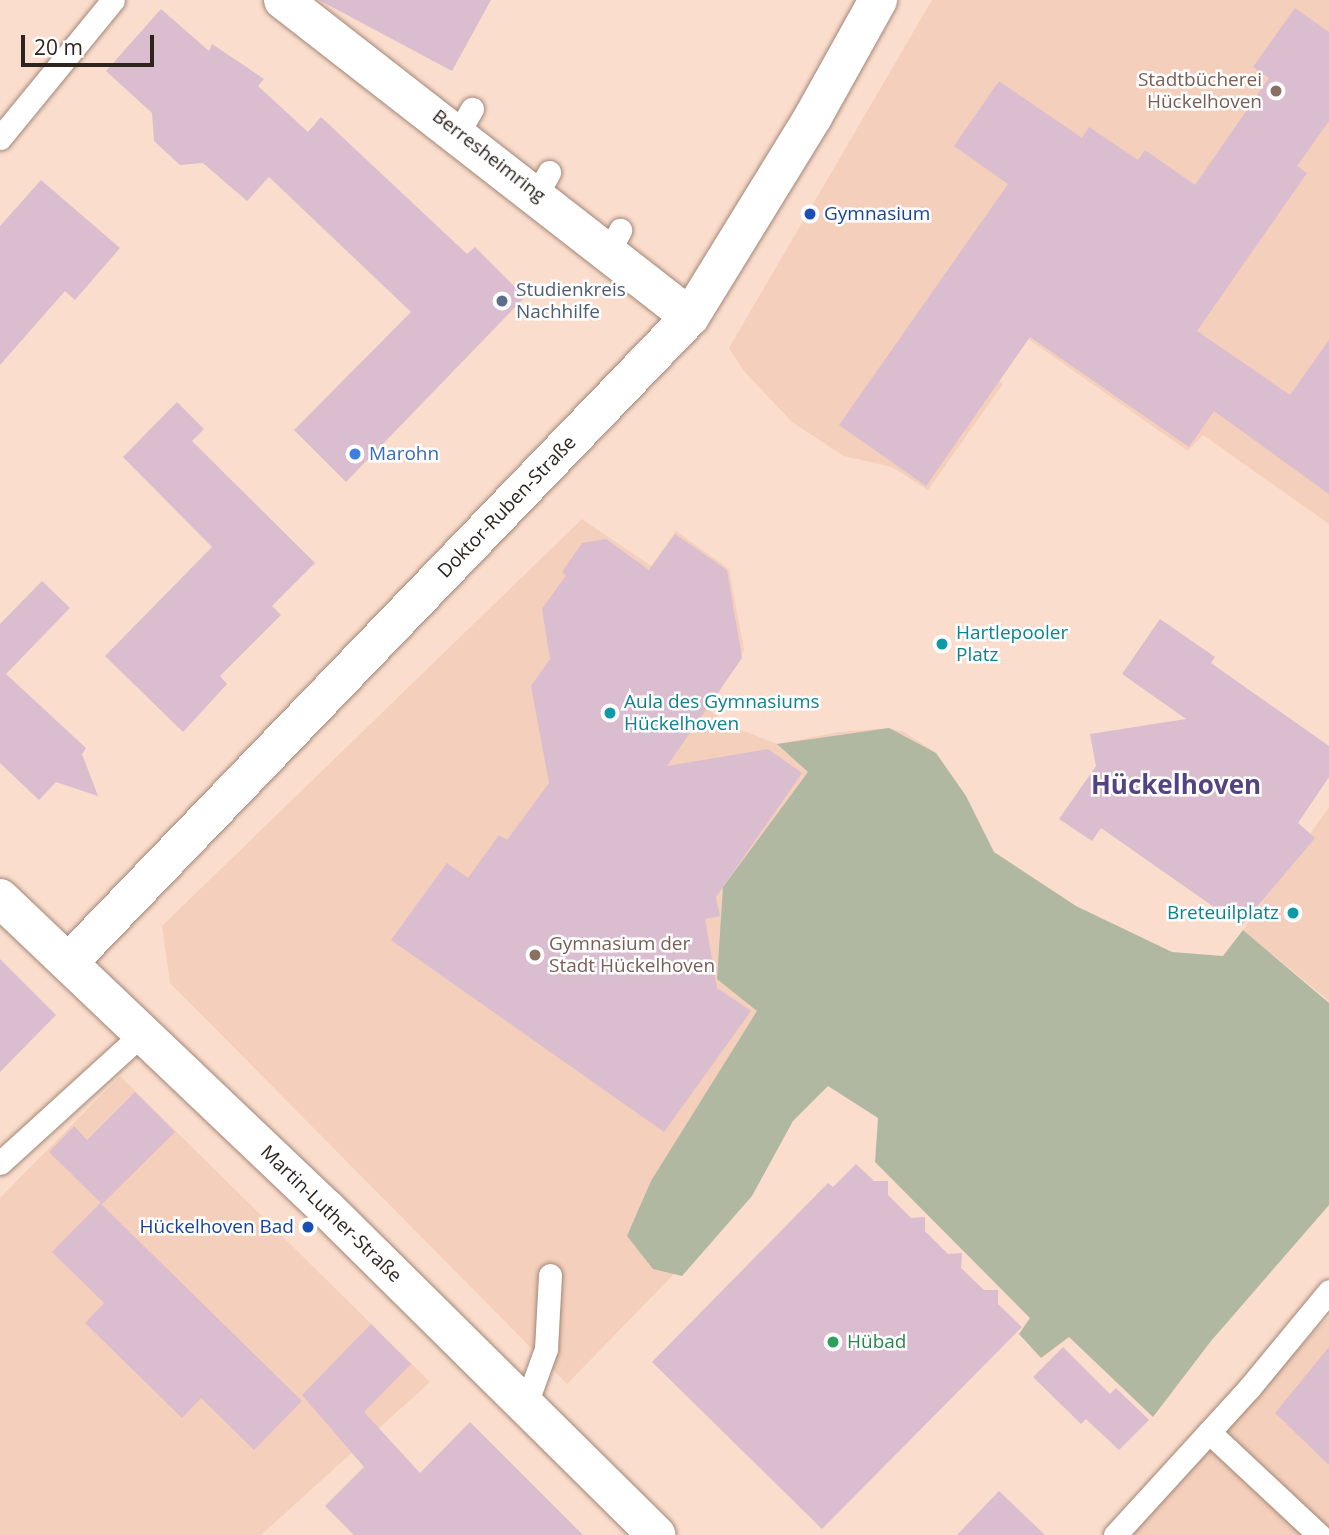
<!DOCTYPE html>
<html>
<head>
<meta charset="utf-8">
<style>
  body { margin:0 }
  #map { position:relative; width:1329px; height:1535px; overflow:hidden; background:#fbddcd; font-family:"Open Sans",sans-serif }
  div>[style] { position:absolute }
  .built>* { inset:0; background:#f4cfbb }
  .green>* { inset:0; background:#b0b8a2 }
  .building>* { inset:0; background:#dabdcf }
  .roads { filter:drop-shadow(0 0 2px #a18677) drop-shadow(0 0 2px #a18677) }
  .lane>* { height:23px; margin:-11.5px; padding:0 11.5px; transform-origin:11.5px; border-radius:11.5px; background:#fff }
  .street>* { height:38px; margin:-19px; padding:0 19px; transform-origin:19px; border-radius:19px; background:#fff }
  .secondary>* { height:38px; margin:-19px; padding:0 19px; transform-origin:19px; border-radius:19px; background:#fff }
  .dots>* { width:19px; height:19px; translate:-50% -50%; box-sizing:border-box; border:4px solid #fff; border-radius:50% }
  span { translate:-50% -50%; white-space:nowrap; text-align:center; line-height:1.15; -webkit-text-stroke:5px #fff; paint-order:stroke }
  .education-label { font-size:19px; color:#785e54 }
  .right { translate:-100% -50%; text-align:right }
  .left { translate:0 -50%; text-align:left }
  .street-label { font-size:19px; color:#2e241e }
  .transit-label { font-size:19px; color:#164399 }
  .service-label { font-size:19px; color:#4e5e75 }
  .shop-label { font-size:19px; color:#366cbe }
  .culture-label { font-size:19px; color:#0d838f }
  .leisure-label { font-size:19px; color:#27864d }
  .district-label { font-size:26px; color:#534481; font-weight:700 }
  .scale { position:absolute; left:21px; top:35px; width:133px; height:32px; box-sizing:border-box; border:4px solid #2e241e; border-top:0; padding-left:9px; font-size:21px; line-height:24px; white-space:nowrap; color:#2e241e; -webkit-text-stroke:5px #fff; paint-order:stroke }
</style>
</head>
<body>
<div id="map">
  <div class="built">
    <i style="clip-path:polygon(932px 0,1329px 0,1329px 524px,1203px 435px,1188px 451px,1011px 327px,982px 367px,1003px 384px,928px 490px,892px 467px,844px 456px,792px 422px,743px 370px,729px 348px)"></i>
    <i style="clip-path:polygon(582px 519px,651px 566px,676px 531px,729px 569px,744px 650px,709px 710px,731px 726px,777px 744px,839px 732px,889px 728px,904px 732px,936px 753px,966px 796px,770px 1108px,747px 1199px,567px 1384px,170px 983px,162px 926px)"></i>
    <i style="clip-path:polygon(1329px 807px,1329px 1001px,1243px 930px)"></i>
    <i style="clip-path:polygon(120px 1076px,430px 1382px,261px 1535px,0 1535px,0 1198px)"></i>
    <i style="clip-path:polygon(1329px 1317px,1329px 1535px,1118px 1535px)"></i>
  </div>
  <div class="green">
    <i style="clip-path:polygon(889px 728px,936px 753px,966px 796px,994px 852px,1076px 906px,1172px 952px,1223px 956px,1243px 930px,1329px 1003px,1329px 1205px,1211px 1341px,1153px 1417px,1069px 1337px,1041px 1358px,1019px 1334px,1030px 1318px,875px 1162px,878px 1118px,828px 1086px,793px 1121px,752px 1196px,682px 1276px,653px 1269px,627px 1236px,651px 1181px,757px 1011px,717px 979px,723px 887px,808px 772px,777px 744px)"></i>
  </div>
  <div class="building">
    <i style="clip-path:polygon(319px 0,491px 0,452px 71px)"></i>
    <i style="clip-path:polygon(1295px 8px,1329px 32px,1329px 121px,1297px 166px,1307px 173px,1197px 331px,1290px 395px,1329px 340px,1329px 494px,1214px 411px,1189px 447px,1030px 337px,926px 486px,839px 425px,1008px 184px,954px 146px,999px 81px,1082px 138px,1089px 127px,1138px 160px,1145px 150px,1195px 185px,1269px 78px,1253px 67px)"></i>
    <i style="clip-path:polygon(161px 9px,209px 51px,212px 44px,264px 79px,258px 86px,308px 132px,321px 117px,467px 254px,475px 247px,525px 297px,346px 482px,294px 430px,411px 312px,269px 177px,247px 201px,203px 163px,180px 165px,154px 141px,152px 113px,106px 71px)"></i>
    <i style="clip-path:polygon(41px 180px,120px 248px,75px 300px,65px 291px,0 365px,0 226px)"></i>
    <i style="clip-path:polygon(177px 402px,204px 429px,192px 441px,315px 563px,272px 606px,281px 615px,220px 676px,227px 684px,183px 732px,105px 656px,212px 547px,123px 457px)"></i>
    <i style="clip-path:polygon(675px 534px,727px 570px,742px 658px,667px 766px,768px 749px,802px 773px,716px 897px,720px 916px,705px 919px,717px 988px,751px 1011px,664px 1132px,391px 940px,447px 863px,468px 878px,499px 835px,507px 840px,549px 783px,531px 686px,550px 659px,542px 609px,566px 575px,562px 572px,582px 543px,606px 539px,649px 570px)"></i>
    <i style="clip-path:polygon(42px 581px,70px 608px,6px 674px,86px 748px,82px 754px,98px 796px,56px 782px,39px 800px,0 763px,0 624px)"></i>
    <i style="clip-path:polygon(1160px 619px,1215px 657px,1211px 663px,1329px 746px,1329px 777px,1298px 823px,1315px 838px,1241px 926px,1101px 828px,1092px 841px,1059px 819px,1096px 766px,1090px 734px,1186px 719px,1122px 674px)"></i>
    <i style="clip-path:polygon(0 959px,56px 1015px,0 1072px)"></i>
    <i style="clip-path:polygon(135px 1092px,175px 1132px,102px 1204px,49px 1152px,74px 1126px,87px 1140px)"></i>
    <i style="clip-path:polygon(856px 1164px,874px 1181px,888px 1181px,888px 1195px,911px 1218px,925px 1217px,925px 1231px,948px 1254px,962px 1253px,961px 1268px,984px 1290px,998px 1290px,998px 1304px,1022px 1327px,822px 1529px,652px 1362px,828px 1183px,833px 1187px)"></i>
    <i style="clip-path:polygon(100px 1203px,302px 1401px,254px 1450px,201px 1398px,182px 1418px,85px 1323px,104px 1303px,52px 1252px)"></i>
    <i style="clip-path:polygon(371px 1324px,411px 1364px,364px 1412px,420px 1473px,470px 1422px,583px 1535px,354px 1535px,325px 1506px,364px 1467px,302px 1395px)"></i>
    <i style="clip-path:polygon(1063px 1347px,1110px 1394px,1116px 1388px,1149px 1420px,1119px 1450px,1086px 1419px,1081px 1424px,1033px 1377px)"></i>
    <i style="clip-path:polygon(1329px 1347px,1329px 1465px,1275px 1413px)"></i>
    <i style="clip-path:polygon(999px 1491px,1045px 1535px,957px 1535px)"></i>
  </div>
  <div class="roads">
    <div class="lane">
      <i style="left:458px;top:133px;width:28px;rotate:-60deg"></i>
      <i style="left:0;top:138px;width:178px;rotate:-50.7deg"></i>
      <i style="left:537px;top:194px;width:25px;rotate:-61deg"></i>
      <i style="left:609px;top:251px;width:24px;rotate:-62deg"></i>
      <i style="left:0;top:1163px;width:192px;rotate:-42.3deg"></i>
      <i style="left:526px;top:1404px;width:59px;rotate:-70deg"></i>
      <i style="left:546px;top:1349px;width:74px;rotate:-86.9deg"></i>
      <i style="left:1209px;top:1432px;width:151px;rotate:43.1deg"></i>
      <i style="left:1115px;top:1535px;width:200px;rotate:-47.6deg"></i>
      <i style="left:1250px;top:1387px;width:124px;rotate:-50.5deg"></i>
    </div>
    <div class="street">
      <i style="left:283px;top:0;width:516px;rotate:37.91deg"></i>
    </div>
    <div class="secondary">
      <i style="left:0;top:898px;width:450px;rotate:43.6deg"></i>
      <i style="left:326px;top:1208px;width:465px;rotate:44.7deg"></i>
      <i style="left:69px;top:962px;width:895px;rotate:-46.09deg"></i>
      <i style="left:690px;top:317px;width:235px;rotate:-58.4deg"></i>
      <i style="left:813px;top:117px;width:134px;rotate:-60.9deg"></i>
    </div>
  </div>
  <div class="dots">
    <i style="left:1276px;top:91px;background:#8d6e63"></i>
    <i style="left:810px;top:214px;background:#1a4fb4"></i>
    <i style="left:502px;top:301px;background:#5c6f8a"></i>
    <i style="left:355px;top:454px;background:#3f7fe0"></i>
    <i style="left:942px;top:644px;background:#0f9aa8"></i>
    <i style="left:610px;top:713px;background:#0f9aa8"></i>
    <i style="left:1293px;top:913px;background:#0f9aa8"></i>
    <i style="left:535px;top:955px;background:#8d6e63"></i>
    <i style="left:308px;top:1227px;background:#1a4fb4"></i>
    <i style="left:833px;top:1342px;background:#2e9e5b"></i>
  </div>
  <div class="education-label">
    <span class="right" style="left:1262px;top:91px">Stadtbücherei<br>Hückelhoven</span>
    <span class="left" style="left:549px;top:955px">Gymnasium der<br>Stadt Hückelhoven</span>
  </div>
  <div class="street-label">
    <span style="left:489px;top:156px;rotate:38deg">Berresheimring</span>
    <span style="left:507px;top:507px;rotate:-46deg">Doktor-Ruben-Straße</span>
    <span style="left:331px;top:1214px;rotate:44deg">Martin-Luther-Straße</span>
  </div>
  <div class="transit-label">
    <span class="left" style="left:824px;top:214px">Gymnasium</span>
    <span class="right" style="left:294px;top:1227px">Hückelhoven Bad</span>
  </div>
  <div class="service-label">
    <span class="left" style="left:516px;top:301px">Studienkreis<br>Nachhilfe</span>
  </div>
  <div class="shop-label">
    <span class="left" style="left:369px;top:454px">Marohn</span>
  </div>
  <div class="culture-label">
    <span class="left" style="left:956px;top:644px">Hartlepooler<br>Platz</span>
    <span class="left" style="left:624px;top:713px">Aula des Gymnasiums<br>Hückelhoven</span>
    <span class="right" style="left:1279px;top:913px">Breteuilplatz</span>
  </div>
  <div class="leisure-label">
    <span class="left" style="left:847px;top:1342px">Hübad</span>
  </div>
  <div class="district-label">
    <span style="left:1176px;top:785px">Hückelhoven</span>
  </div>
  <div class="scale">20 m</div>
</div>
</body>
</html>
